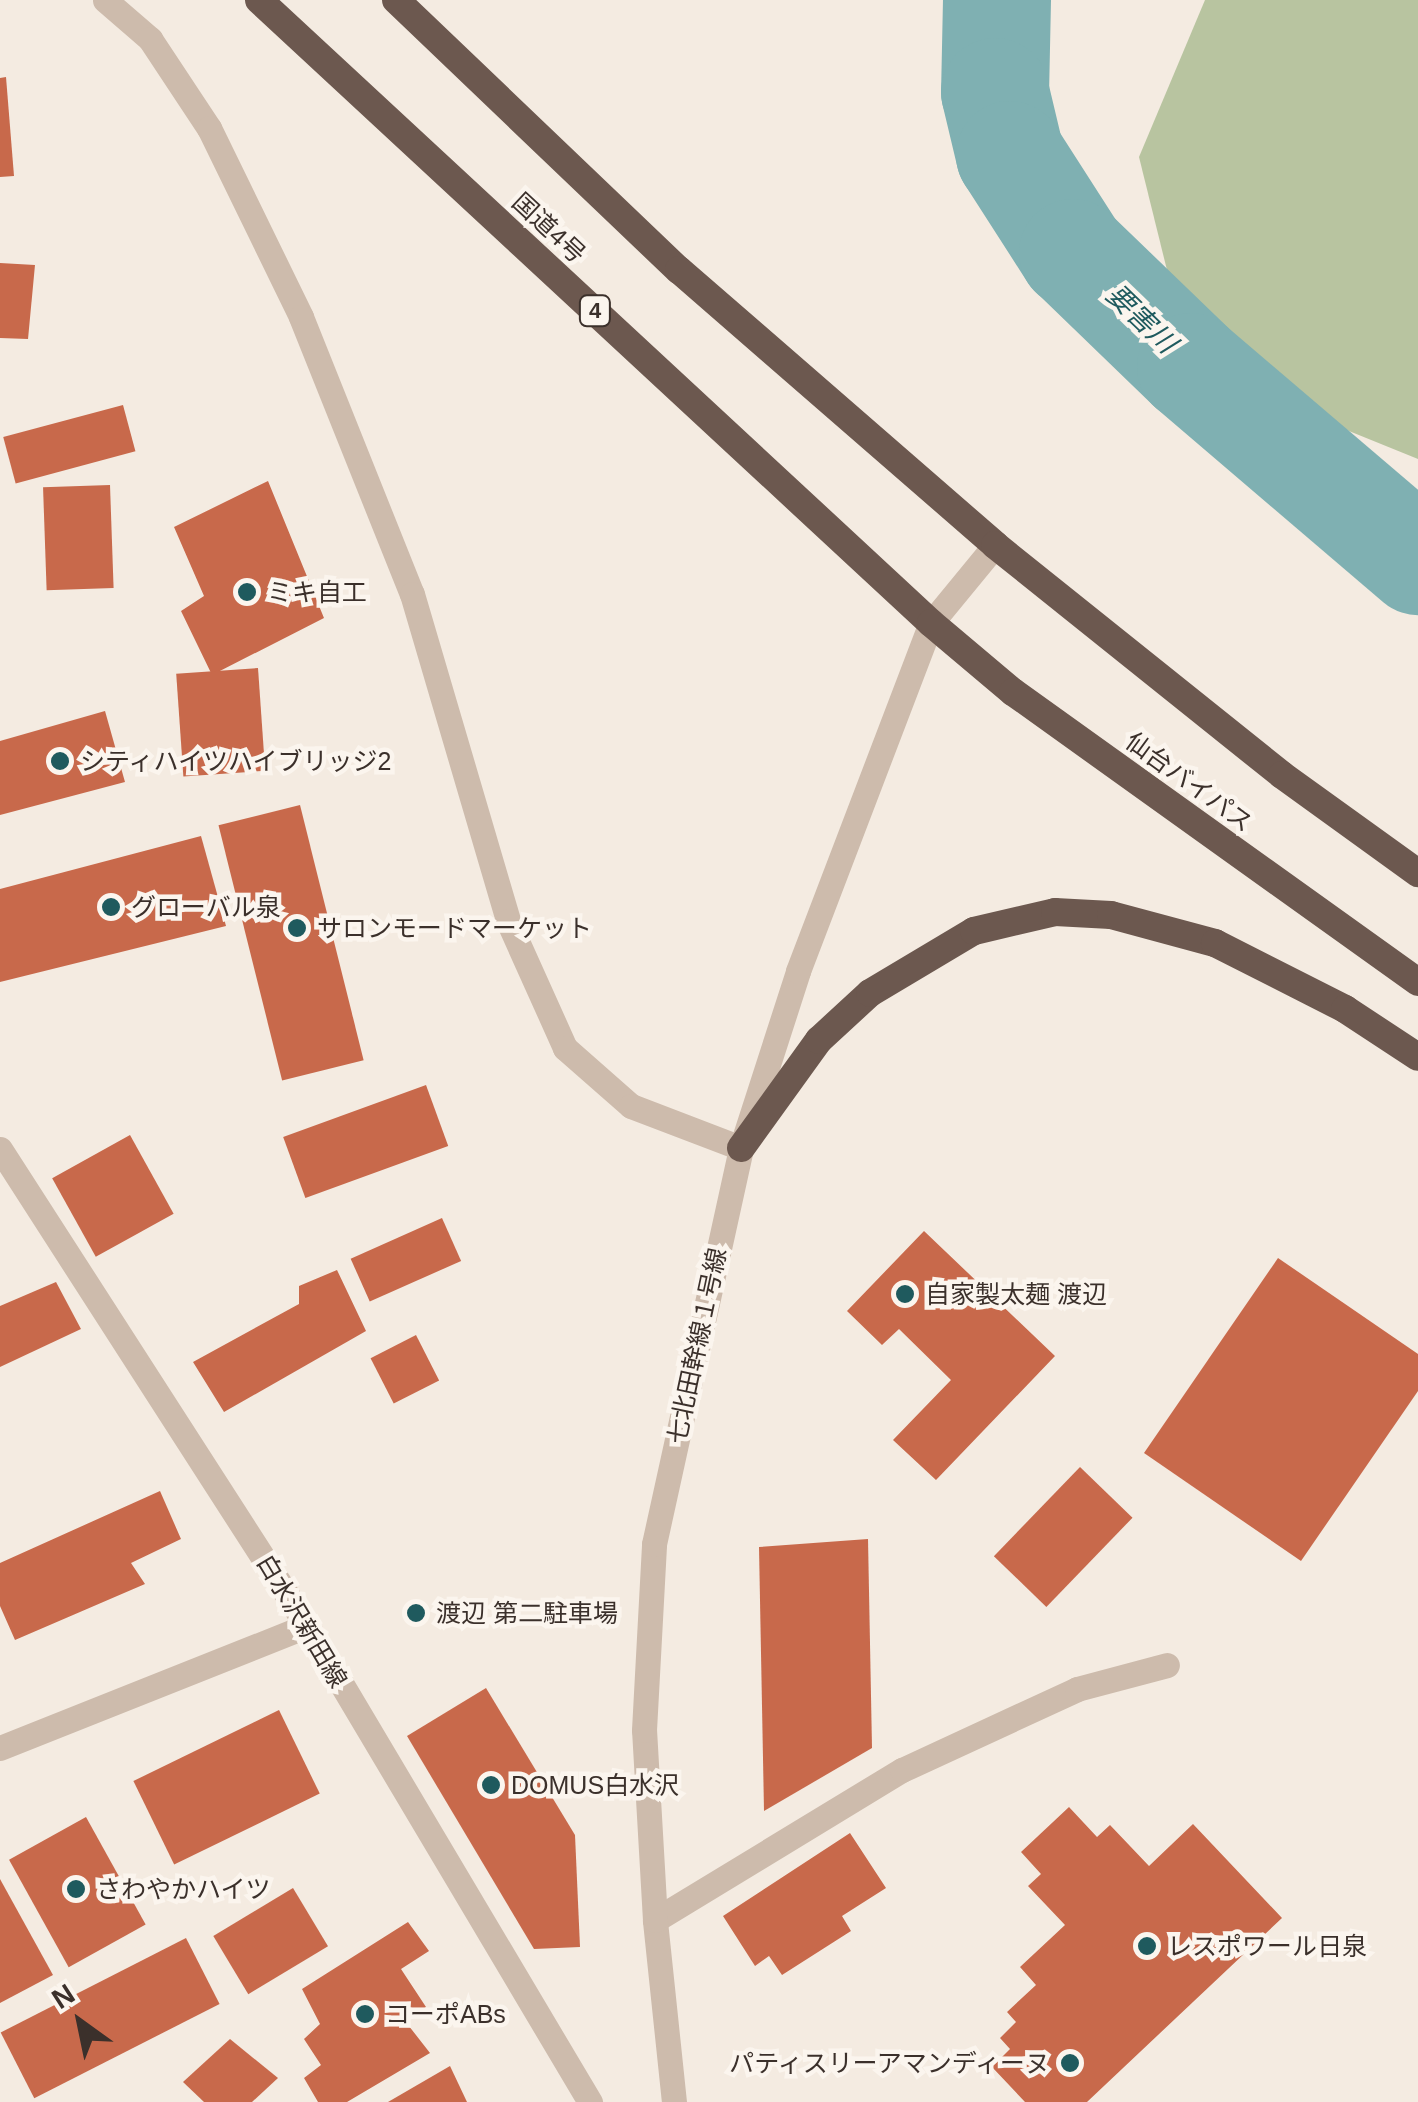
<!DOCTYPE html>
<html>
<head>
<meta charset="utf-8">
<style>
  body { margin:0 }
  #map { position:relative; width:1418px; height:2102px; overflow:hidden; background:#f4ebe1; font-family:Helvetica,"Noto Sans JP",sans-serif }
  div>[style] { position:absolute }
  .green>* { inset:0; background:#b8c4a0 }
  .river>* { height:108px; margin:-54px; padding:0 54px; transform-origin:54px; border-radius:54px; background:#7fb0b2 }
  .building>* { inset:0; background:#c8694b; transform-origin:0 0 }
  .service>* { height:25px; margin:-12.5px; padding:0 12.5px; transform-origin:12.5px; border-radius:12.5px; background:#cdbbac }
  .minor>* { height:25px; margin:-12.5px; padding:0 12.5px; transform-origin:12.5px; border-radius:12.5px; background:#cdbbac }
  .tertiary>* { height:25px; margin:-12.5px; padding:0 12.5px; transform-origin:12.5px; border-radius:12.5px; background:#cdbbac }
  .trunk>* { height:28px; margin:-14px; padding:0 14px; transform-origin:14px; border-radius:14px; background:#6c584f }
  .dots>* { width:28px; height:28px; translate:-50% -50%; box-sizing:border-box; border:5px solid #fbf5ee; border-radius:50% }
  span { translate:-50% -50%; white-space:nowrap; text-align:center; line-height:1.15; -webkit-text-stroke:9px #fbf5ee; paint-order:stroke }
  .shield-label span { padding:2px 8px; background:#fbf5ee; border:2px solid; border-radius:8px; -webkit-text-stroke-width:0 }
  .shield-label { font-size:22px; color:#3b302b; font-weight:700 }
  .street-label { font-size:25px; color:#3b302b }
  .poi-label { font-size:25px; color:#3b302b }
  .left { translate:0 -50%; text-align:left }
  .right { translate:-100% -50%; text-align:right }
  .water-label { font-size:28px; color:#1f5a5e; font-style:italic }
  .north { position:absolute; left:30px; top:1972px; width:100px; height:100px; -webkit-text-stroke:8px #fbf5ee; paint-order:stroke; rotate:327deg; font-size:28px; font-weight:700; line-height:40px; text-align:center; color:#3b302b }
  .north::after { content:''; display:block; margin:auto; width:35px; height:45px; background:#3b302b; clip-path:polygon(50% 0,100% 100%,50% 72%,0 100%) }
</style>
</head>
<body>
<div id="map">
  <div class="green">
    <i style="clip-path:polygon(1205px 0,1418px 0,1418px 459px,1191px 367px,1139px 157px)"></i>
  </div>
  <div class="river">
    <i style="left:997px;top:0;width:92px;rotate:91.2deg"></i>
    <i style="left:995px;top:92px;width:65px;rotate:76.6deg"></i>
    <i style="left:1010px;top:155px;width:117px;rotate:57.3deg"></i>
    <i style="left:1073px;top:253px;width:164px;rotate:44deg"></i>
    <i style="left:1191px;top:367px;width:299px;rotate:40.5deg"></i>
  </div>
  <div class="building">
    <i style="clip-path:polygon(6px 77px,14px 176px,0 177px,0 78px)"></i>
    <i style="clip-path:polygon(0 263px,35px 265px,28px 339px,0 338px)"></i>
    <i style="left:123px;top:405px;width:48px;height:124px;rotate:75deg"></i>
    <i style="clip-path:polygon(268px 481px,324px 618px,212px 675px,181px 611px,204px 596px,174px 527px)"></i>
    <i style="left:110px;top:485px;width:103px;height:67px;rotate:88deg"></i>
    <i style="left:258px;top:668px;width:103px;height:82px;rotate:86deg"></i>
    <i style="clip-path:polygon(105px 711px,125px 782px,0 815px,0 741px)"></i>
    <i style="left:300px;top:805px;width:263px;height:84px;rotate:76deg"></i>
    <i style="clip-path:polygon(201px 836px,226px 926px,0 982px,0 889px)"></i>
    <i style="left:426px;top:1085px;width:65px;height:152px;rotate:70deg"></i>
    <i style="left:130px;top:1135px;width:90px;height:89px;rotate:61deg"></i>
    <i style="left:442px;top:1218px;width:47px;height:100px;rotate:66deg"></i>
    <i style="clip-path:polygon(924px 1231px,1055px 1356px,936px 1480px,893px 1440px,951px 1380px,899px 1329px,882px 1345px,847px 1311px)"></i>
    <i style="clip-path:polygon(1278px 1258px,1418px 1354px,1418px 1391px,1301px 1561px,1144px 1453px)"></i>
    <i style="clip-path:polygon(337px 1270px,366px 1331px,224px 1412px,193px 1362px,299px 1304px,299px 1286px)"></i>
    <i style="clip-path:polygon(56px 1282px,81px 1329px,0 1367px,0 1306px)"></i>
    <i style="left:416px;top:1335px;width:51px;height:51px;rotate:63deg"></i>
    <i style="left:1080px;top:1467px;width:73px;height:124px;rotate:44deg"></i>
    <i style="clip-path:polygon(160px 1491px,181px 1539px,131px 1563px,145px 1584px,15px 1640px,0 1606px,0 1563px)"></i>
    <i style="clip-path:polygon(868px 1539px,872px 1748px,764px 1811px,759px 1547px)"></i>
    <i style="clip-path:polygon(486px 1688px,575px 1835px,580px 1947px,534px 1949px,407px 1736px)"></i>
    <i style="left:279px;top:1710px;width:93px;height:162px;rotate:64deg"></i>
    <i style="clip-path:polygon(1069px 1807px,1097px 1837px,1110px 1825px,1149px 1866px,1193px 1824px,1282px 1918px,1087px 2102px,1025px 2102px,992px 2067px,1010px 2049px,1000px 2038px,1016px 2022px,1007px 2012px,1036px 1985px,1020px 1967px,1065px 1925px,1028px 1886px,1041px 1874px,1021px 1852px)"></i>
    <i style="left:86px;top:1817px;width:123px;height:88px;rotate:61deg"></i>
    <i style="clip-path:polygon(850px 1833px,886px 1888px,842px 1916px,851px 1931px,782px 1975px,769px 1956px,755px 1966px,723px 1916px)"></i>
    <i style="clip-path:polygon(0 1879px,53px 1975px,0 2003px)"></i>
    <i style="left:293px;top:1888px;width:68px;height:93px;rotate:59deg"></i>
    <i style="clip-path:polygon(408px 1922px,429px 1951px,401px 1969px,426px 2007px,405px 2021px,430px 2053px,347px 2102px,318px 2102px,304px 2078px,321px 2065px,304px 2039px,320px 2024px,302px 1989px)"></i>
    <i style="left:186px;top:1938px;width:74px;height:208px;rotate:63deg"></i>
    <i style="clip-path:polygon(230px 2039px,278px 2078px,252px 2102px,204px 2102px,183px 2082px)"></i>
    <i style="clip-path:polygon(450px 2066px,467px 2102px,388px 2102px)"></i>
  </div>
  <div class="service">
    <i style="left:655px;top:1920px;width:289px;rotate:-31.3deg"></i>
    <i style="left:902px;top:1770px;width:193px;rotate:-24.8deg"></i>
    <i style="left:1077px;top:1689px;width:93px;rotate:-14.9deg"></i>
  </div>
  <div class="minor">
    <i style="left:105px;top:0;width:60px;rotate:40.9deg"></i>
    <i style="left:150px;top:39px;width:107px;rotate:56.5deg"></i>
    <i style="left:209px;top:128px;width:210px;rotate:64deg"></i>
    <i style="left:301px;top:317px;width:298px;rotate:68.2deg"></i>
    <i style="left:412px;top:594px;width:341px;rotate:73.6deg"></i>
    <i style="left:508px;top:921px;width:139px;rotate:65.8deg"></i>
    <i style="left:565px;top:1048px;width:88px;rotate:41.3deg"></i>
    <i style="left:631px;top:1106px;width:118px;rotate:20.9deg"></i>
    <i style="left:0;top:1149px;width:567px;rotate:57.23deg"></i>
    <i style="left:307px;top:1626px;width:554px;rotate:59.27deg"></i>
    <i style="left:0;top:1748px;width:330px;rotate:-21.7deg"></i>
  </div>
  <div class="tertiary">
    <i style="left:674px;top:2102px;width:183px;rotate:-96deg"></i>
    <i style="left:655px;top:1920px;width:190px;rotate:-93.3deg"></i>
    <i style="left:644px;top:1730px;width:186px;rotate:-86.9deg"></i>
    <i style="left:654px;top:1544px;width:405px;rotate:-77.6deg"></i>
    <i style="left:741px;top:1148px;width:186px;rotate:-72.1deg"></i>
    <i style="left:798px;top:971px;width:373px;rotate:-69.1deg"></i>
    <i style="left:931px;top:623px;width:101px;rotate:-50.6deg"></i>
  </div>
  <div class="trunk">
    <i style="left:259px;top:0;width:916px;rotate:42.83deg"></i>
    <i style="left:931px;top:623px;width:107px;rotate:40.1deg"></i>
    <i style="left:1013px;top:692px;width:498px;rotate:35.6deg"></i>
    <i style="left:396px;top:0;width:391px;rotate:43.7deg"></i>
    <i style="left:679px;top:270px;width:419px;rotate:41deg"></i>
    <i style="left:995px;top:545px;width:368px;rotate:38.7deg"></i>
    <i style="left:1282px;top:775px;width:168px;rotate:35.8deg"></i>
    <i style="left:741px;top:1148px;width:133px;rotate:-54.2deg"></i>
    <i style="left:819px;top:1040px;width:69px;rotate:-42.7deg"></i>
    <i style="left:870px;top:993px;width:121px;rotate:-30.8deg"></i>
    <i style="left:974px;top:931px;width:83px;rotate:-13.2deg"></i>
    <i style="left:1055px;top:912px;width:56px;rotate:3.1deg"></i>
    <i style="left:1111px;top:915px;width:108px;rotate:15.1deg"></i>
    <i style="left:1215px;top:943px;width:146px;rotate:26.9deg"></i>
    <i style="left:1345px;top:1009px;width:87px;rotate:33.3deg"></i>
  </div>
  <div class="dots">
    <i style="left:247px;top:592px;background:#1f5a5e"></i>
    <i style="left:60px;top:761px;background:#1f5a5e"></i>
    <i style="left:111px;top:907px;background:#1f5a5e"></i>
    <i style="left:297px;top:928px;background:#1f5a5e"></i>
    <i style="left:905px;top:1294px;background:#1f5a5e"></i>
    <i style="left:416px;top:1613px;background:#1f5a5e"></i>
    <i style="left:491px;top:1785px;background:#1f5a5e"></i>
    <i style="left:76px;top:1889px;background:#1f5a5e"></i>
    <i style="left:1147px;top:1946px;background:#1f5a5e"></i>
    <i style="left:365px;top:2014px;background:#1f5a5e"></i>
    <i style="left:1070px;top:2063px;background:#1f5a5e"></i>
  </div>
  <div class="shield-label">
    <span style="left:595px;top:311px">4</span>
  </div>
  <div class="street-label">
    <span style="left:549px;top:228px;rotate:43deg">国道4号</span>
    <span style="left:1189px;top:782px;rotate:36deg">仙台バイパス</span>
    <span style="left:697px;top:1346px;rotate:-78deg">七北田幹線１号線</span>
    <span style="left:302px;top:1621px;rotate:59deg">白水沢新田線</span>
  </div>
  <div class="poi-label">
    <span class="left" style="left:267px;top:592px">ミキ自工</span>
    <span class="left" style="left:80px;top:761px">シティハイツハイブリッジ2</span>
    <span class="left" style="left:131px;top:907px">グローバル泉</span>
    <span class="left" style="left:317px;top:928px">サロンモードマーケット</span>
    <span class="left" style="left:925px;top:1294px">自家製太麺 渡辺</span>
    <span class="left" style="left:436px;top:1613px">渡辺 第二駐車場</span>
    <span class="left" style="left:511px;top:1785px">DOMUS白水沢</span>
    <span class="left" style="left:96px;top:1889px">さわやかハイツ</span>
    <span class="left" style="left:1167px;top:1946px">レスポワール日泉</span>
    <span class="left" style="left:385px;top:2014px">コーポABs</span>
    <span class="right" style="left:1050px;top:2063px">パティスリーアマンディーヌ</span>
  </div>
  <div class="water-label">
    <span style="left:1141px;top:319px;rotate:44deg">要害川</span>
  </div>
  <div class="north">N</div>
</div>
</body>
</html>
